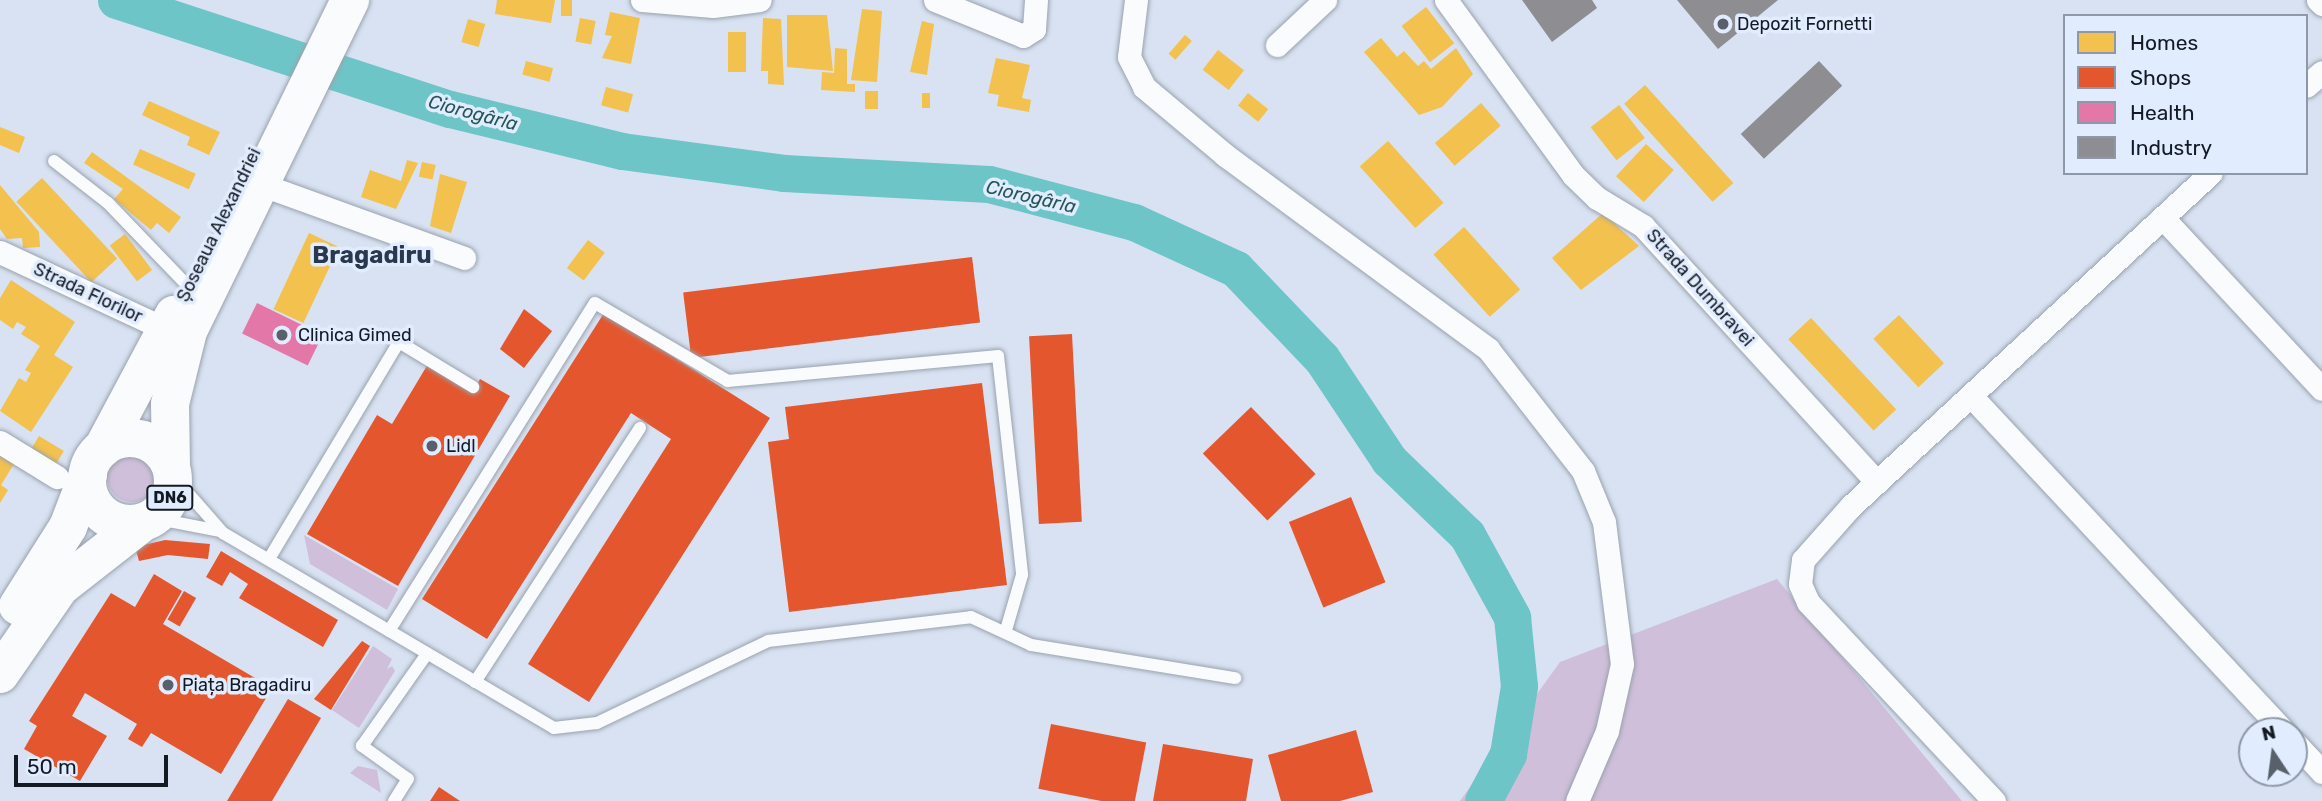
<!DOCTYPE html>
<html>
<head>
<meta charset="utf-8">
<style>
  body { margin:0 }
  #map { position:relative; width:2322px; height:801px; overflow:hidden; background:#d8e2f2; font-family:Rubik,sans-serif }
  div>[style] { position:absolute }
  .green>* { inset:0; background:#d0bfdb }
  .round { border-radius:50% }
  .homes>* { inset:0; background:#f2c14e; transform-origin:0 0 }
  .shops>* { inset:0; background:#e4572e; transform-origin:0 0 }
  .health>* { inset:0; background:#e377a8; transform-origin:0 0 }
  .industry>* { inset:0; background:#8d8d92; transform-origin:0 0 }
  .river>* { height:37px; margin:-18.5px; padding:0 18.5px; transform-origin:18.5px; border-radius:18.5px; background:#6ec5c7 }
  .roads { filter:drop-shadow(0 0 2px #9aa2ad) drop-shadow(0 0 2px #9aa2ad) }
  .lane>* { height:12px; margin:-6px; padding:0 6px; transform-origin:6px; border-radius:6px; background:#f9fbfd }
  .street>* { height:23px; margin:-11.5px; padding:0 11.5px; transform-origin:11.5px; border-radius:11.5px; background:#f9fbfd }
  .highway>* { height:38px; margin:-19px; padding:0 19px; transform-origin:19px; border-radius:19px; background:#f9fbfd }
  .highway>.ring { margin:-19px; padding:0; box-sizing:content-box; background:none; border:38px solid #f9fbfd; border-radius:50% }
  .dots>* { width:19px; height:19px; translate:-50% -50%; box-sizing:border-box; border:4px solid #e1ecfe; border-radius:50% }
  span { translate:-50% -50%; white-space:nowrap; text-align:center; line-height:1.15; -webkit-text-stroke:7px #e1ecfe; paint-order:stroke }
  .shield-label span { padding:2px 5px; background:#e1ecfe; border:2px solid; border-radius:5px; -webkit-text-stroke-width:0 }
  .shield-label { font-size:16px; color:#131a24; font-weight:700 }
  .poi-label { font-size:18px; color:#131a24 }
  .left { translate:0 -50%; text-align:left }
  .street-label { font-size:18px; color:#131a24 }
  .water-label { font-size:19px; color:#265756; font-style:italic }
  .district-label { font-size:24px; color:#29384e; font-weight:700 }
  .legend { position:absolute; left:2063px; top:14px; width:245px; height:161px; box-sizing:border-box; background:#e1ecfe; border:2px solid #8f98a7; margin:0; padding:9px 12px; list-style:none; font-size:21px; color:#131a24 }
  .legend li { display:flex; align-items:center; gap:14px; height:35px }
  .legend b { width:35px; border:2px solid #8f98a7 }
  .north { position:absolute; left:2238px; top:717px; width:70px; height:70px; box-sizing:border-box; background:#e1ecfe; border:2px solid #8f98a7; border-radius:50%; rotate:347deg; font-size:19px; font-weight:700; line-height:28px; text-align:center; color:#131a24 }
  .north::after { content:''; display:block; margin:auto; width:24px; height:32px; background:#58606c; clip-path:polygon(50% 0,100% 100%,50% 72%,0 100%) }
  .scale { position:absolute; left:14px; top:755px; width:154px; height:32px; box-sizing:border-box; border:4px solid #131a24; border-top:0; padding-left:9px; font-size:21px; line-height:24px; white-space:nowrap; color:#131a24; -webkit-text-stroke:5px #e1ecfe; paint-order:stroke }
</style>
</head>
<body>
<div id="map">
  <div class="green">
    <i class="round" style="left:107px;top:452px;width:50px;height:50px"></i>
    <i style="clip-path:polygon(304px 535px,398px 589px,387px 610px,310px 564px)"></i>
    <i style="clip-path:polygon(1777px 579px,1962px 801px,1460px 801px,1560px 662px)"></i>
    <i style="clip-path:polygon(373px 646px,392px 659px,387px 669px,392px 666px,395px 671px,359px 728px,332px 710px)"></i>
    <i style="clip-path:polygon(358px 766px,377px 770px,381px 793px,350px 773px)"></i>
  </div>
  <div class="homes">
    <i style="clip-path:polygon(497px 0,555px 0,551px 23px,495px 14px)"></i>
    <i style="left:561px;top:0;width:11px;height:16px"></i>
    <i style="left:1426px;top:7px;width:46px;height:31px;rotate:52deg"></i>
    <i style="clip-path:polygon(862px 9px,882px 11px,877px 82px,851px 80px)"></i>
    <i style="clip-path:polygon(610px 12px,640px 18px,631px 64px,602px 58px,612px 36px,605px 35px)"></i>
    <i style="clip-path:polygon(787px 15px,827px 15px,833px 71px,787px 67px)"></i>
    <i style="left:580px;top:18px;width:16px;height:24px;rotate:11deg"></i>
    <i style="clip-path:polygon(763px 18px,781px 19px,784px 85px,768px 84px,768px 71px,761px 71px)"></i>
    <i style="left:468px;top:19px;width:18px;height:24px;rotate:16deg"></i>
    <i style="clip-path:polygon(922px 21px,934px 24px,927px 75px,910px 72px)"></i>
    <i style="left:728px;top:32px;width:18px;height:40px"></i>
    <i style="left:1185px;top:35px;width:9px;height:25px;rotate:41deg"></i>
    <i style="clip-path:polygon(1381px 38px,1397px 57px,1404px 51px,1418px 66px,1424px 61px,1431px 69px,1456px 48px,1473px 74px,1442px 107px,1419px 115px,1364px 52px)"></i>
    <i style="clip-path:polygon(835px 48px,847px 49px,847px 84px,855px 84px,855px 92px,821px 90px,822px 72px,834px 73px)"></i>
    <i style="left:1218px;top:50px;width:33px;height:25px;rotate:38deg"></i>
    <i style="clip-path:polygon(996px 58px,1030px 65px,1022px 98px,1031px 100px,1029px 112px,997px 106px,999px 95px,988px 93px)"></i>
    <i style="left:526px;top:61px;width:28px;height:14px;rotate:15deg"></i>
    <i style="left:1645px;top:85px;width:132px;height:28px;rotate:48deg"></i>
    <i style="left:606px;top:87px;width:28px;height:19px;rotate:15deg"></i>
    <i style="left:865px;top:91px;width:13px;height:18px"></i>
    <i style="left:922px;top:93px;width:8px;height:15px"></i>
    <i style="left:1248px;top:93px;width:26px;height:16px;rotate:39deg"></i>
    <i style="clip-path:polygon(149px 101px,220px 132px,209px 155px,187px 145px,190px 137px,142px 115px)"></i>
    <i style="left:1481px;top:103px;width:30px;height:61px;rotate:49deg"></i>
    <i style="left:1619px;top:105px;width:42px;height:36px;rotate:52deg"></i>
    <i style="clip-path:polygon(0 127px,25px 137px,19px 153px,0 145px)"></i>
    <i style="left:1388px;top:141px;width:83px;height:38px;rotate:48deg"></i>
    <i style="left:1646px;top:144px;width:38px;height:44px;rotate:43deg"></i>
    <i style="left:140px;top:149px;width:61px;height:17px;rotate:24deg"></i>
    <i style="clip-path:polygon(92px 152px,181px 217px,169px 233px,157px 223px,151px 230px,114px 199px,123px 189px,84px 163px)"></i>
    <i style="clip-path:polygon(407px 160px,418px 163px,396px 209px,361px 197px,370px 170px,401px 181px)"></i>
    <i style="left:422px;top:162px;width:14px;height:15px;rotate:12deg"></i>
    <i style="clip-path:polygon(440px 174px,467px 182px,451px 233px,430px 226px)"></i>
    <i style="left:42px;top:178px;width:110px;height:35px;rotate:47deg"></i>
    <i style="clip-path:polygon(0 185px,39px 232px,40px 247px,23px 248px,22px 238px,7px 239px,0 229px)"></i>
    <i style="clip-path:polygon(1603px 213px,1639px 246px,1581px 290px,1552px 258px)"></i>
    <i style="left:1464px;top:227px;width:84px;height:41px;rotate:48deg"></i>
    <i style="left:309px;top:233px;width:33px;height:84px;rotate:25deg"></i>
    <i style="left:125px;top:234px;width:45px;height:19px;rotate:53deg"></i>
    <i style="left:588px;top:240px;width:21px;height:35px;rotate:37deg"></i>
    <i style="clip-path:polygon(11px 280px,75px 322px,54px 355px,73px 367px,31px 432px,0 411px,19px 378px,26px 382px,31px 373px,25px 370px,40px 346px,21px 334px,26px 327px,17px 322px,13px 329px,0 320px,0 298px)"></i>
    <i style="left:1899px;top:315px;width:66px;height:35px;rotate:47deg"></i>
    <i style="left:1811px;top:318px;width:125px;height:31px;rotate:47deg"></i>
    <i style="left:39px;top:436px;width:29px;height:17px;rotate:31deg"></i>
    <i style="clip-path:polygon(0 456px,14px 464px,1px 485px,8px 490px,0 503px)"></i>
  </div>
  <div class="shops">
    <i style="left:972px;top:257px;width:66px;height:291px;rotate:83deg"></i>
    <i style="clip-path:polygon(524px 309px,552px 331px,524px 368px,500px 349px)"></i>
    <i style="clip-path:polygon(604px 313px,770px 418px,589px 702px,528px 664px,671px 439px,631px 413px,487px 639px,422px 599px)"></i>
    <i style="left:1072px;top:334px;width:188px;height:43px;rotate:87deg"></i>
    <i style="clip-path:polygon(428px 364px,473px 392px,480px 379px,510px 396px,398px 586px,307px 534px,377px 415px,392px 424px)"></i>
    <i style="clip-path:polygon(982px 383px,1007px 585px,789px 612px,768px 442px,789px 439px,785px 407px)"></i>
    <i style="left:1251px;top:407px;width:93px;height:67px;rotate:46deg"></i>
    <i style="left:1351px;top:497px;width:92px;height:67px;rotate:68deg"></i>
    <i style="clip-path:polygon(165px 540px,210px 544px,208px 559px,168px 555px,139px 561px,135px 547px)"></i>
    <i style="clip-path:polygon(221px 551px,338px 620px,323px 647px,239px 598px,248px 584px,230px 572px,222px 586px,206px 577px)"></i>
    <i style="clip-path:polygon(154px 574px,182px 591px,163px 624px,272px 688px,221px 774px,151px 733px,142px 747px,128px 739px,137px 724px,85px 693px,72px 716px,107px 736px,80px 781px,24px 749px,37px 726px,29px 721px,111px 593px,135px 607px)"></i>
    <i style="left:184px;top:591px;width:14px;height:33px;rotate:30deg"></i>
    <i style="clip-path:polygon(362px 641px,370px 646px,331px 710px,314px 699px)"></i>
    <i style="clip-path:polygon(288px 699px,321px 718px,272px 801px,227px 801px)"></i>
    <i style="left:1051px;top:724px;width:97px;height:66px;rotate:11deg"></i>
    <i style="clip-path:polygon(1356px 730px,1373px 792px,1340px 801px,1281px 801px,1268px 755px)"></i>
    <i style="clip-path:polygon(1163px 744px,1253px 759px,1246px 801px,1153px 801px)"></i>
    <i style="clip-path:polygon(439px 787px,460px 801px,430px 801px)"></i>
  </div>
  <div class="health">
    <i style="left:257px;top:303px;width:73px;height:34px;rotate:26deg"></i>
  </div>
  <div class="industry">
    <i style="clip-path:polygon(1522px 0,1592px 0,1597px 8px,1552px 42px)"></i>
    <i style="clip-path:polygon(1677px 0,1778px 0,1718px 49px)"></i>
    <i style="left:1819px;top:61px;width:34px;height:107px;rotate:47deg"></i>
  </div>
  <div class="river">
    <i style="left:116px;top:0;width:351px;rotate:18.1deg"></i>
    <i style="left:450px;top:109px;width:177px;rotate:13.7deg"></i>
    <i style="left:622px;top:151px;width:163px;rotate:7.7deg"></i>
    <i style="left:784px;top:173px;width:205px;rotate:3.1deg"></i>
    <i style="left:989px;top:184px;width:150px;rotate:14.7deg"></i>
    <i style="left:1134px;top:222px;width:112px;rotate:24.7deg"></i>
    <i style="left:1236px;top:269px;width:124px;rotate:46.3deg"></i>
    <i style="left:1322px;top:359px;width:121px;rotate:56.4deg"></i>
    <i style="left:1389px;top:460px;width:108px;rotate:43.9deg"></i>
    <i style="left:1467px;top:535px;width:94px;rotate:61.2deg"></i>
    <i style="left:1512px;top:617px;width:69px;rotate:84.2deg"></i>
    <i style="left:1519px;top:686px;width:69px;rotate:99.2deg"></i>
    <i style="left:1508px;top:754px;width:53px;rotate:118deg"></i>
  </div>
  <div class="roads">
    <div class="lane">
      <i style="left:54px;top:161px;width:68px;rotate:37.9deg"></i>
      <i style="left:108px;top:203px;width:115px;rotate:46.1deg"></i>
      <i style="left:173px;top:476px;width:76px;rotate:48.7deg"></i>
      <i style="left:223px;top:533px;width:384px;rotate:30.5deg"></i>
      <i style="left:554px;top:728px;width:43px;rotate:-6.6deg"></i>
      <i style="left:597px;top:723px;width:190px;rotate:-25.6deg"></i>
      <i style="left:768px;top:641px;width:204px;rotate:-6.7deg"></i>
      <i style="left:971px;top:617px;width:66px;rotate:25deg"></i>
      <i style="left:1031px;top:645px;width:207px;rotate:9.2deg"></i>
      <i style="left:153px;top:518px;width:68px;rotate:11deg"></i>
      <i style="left:269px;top:559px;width:253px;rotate:-59.1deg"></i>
      <i style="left:399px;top:342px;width:87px;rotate:31.3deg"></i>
      <i style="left:389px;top:631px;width:387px;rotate:-57.9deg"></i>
      <i style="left:595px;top:303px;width:154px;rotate:30.4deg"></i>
      <i style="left:728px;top:381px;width:271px;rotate:-5.3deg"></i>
      <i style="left:998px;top:356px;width:220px;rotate:83.7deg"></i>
      <i style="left:1022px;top:575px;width:57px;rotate:106.2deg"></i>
      <i style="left:475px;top:682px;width:303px;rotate:-57deg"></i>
      <i style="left:394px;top:801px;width:26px;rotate:-58deg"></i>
      <i style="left:408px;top:779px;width:57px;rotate:-144.3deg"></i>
      <i style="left:362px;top:746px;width:113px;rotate:-54.8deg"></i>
    </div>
    <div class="street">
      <i style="left:642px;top:0;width:71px;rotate:4.8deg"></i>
      <i style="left:713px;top:6px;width:47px;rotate:-7.3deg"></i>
      <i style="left:935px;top:0;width:95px;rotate:22.2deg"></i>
      <i style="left:1023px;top:36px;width:13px;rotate:-32deg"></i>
      <i style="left:1034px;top:29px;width:29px;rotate:-86deg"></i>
      <i style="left:1136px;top:0;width:57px;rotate:97deg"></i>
      <i style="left:1129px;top:57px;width:34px;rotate:63deg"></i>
      <i style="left:1144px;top:87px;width:106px;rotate:40deg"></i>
      <i style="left:1225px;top:155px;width:327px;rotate:36.4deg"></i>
      <i style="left:1488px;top:349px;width:155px;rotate:52.1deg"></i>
      <i style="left:1583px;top:471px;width:55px;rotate:67.6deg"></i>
      <i style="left:1604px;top:522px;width:143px;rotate:82.8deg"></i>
      <i style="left:1622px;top:664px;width:69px;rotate:102.6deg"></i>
      <i style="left:1607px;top:731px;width:76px;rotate:113.2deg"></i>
      <i style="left:1446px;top:0;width:216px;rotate:54deg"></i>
      <i style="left:1573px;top:175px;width:33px;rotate:44deg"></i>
      <i style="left:1597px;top:198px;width:54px;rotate:31.3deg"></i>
      <i style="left:1643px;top:226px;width:347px;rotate:47.6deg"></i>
      <i style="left:2318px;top:0;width:6px;rotate:45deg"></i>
      <i style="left:1277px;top:45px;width:66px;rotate:-43.2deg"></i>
      <i style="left:2306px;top:86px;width:21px;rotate:-41deg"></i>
      <i style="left:260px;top:184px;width:217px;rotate:19.9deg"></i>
      <i style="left:2163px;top:218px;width:233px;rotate:47.1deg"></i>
      <i style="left:0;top:252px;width:184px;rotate:25deg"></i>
      <i style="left:1972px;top:397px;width:457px;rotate:47deg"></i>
      <i style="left:0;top:442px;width:67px;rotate:31.6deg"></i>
      <i style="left:2294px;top:742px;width:41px;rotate:47deg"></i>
      <i style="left:1994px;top:801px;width:272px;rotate:-133.1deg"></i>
      <i style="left:1808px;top:602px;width:20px;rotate:-114deg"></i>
      <i style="left:1800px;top:584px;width:24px;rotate:-83deg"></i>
      <i style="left:1803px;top:560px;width:72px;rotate:-48.4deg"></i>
      <i style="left:1851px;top:506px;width:490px;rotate:-42.8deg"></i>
    </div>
    <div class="highway">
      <i class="ring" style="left:87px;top:438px;width:48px;height:48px"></i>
      <i style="left:103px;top:448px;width:151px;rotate:-61.9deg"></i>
      <i style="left:171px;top:466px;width:62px;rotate:-90.9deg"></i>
      <i style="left:170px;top:404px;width:75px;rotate:-76.1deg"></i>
      <i style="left:188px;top:331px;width:369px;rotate:-63.9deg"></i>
      <i style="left:18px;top:606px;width:93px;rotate:-57.7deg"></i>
      <i style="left:68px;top:527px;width:56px;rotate:-69deg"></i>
      <i style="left:0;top:674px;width:106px;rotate:-55.4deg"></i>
      <i style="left:60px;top:587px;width:104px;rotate:-38deg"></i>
    </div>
  </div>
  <div class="dots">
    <i style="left:1723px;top:24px;background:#58606c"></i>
    <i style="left:282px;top:335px;background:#58606c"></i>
    <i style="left:432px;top:446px;background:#58606c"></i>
    <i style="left:168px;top:685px;background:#58606c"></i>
  </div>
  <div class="shield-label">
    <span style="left:170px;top:498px">DN6</span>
  </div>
  <div class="poi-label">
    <span class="left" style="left:1737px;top:24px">Depozit Fornetti</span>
    <span class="left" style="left:298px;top:335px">Clinica Gimed</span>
    <span class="left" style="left:446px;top:446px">Lidl</span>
    <span class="left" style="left:182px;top:685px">Piața Bragadiru</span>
  </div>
  <div class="street-label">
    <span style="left:219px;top:225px;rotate:-64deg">Șoseaua Alexandriei</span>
    <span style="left:1700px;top:288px;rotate:48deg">Strada Dumbravei</span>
    <span style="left:88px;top:293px;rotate:25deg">Strada Florilor</span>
  </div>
  <div class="water-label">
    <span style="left:473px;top:113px;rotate:15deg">Ciorogârla</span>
    <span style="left:1031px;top:197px;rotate:13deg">Ciorogârla</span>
  </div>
  <div class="district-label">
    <span style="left:372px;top:256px">Bragadiru</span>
  </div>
  <ul class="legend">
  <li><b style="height:19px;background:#f2c14e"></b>Homes</li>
  <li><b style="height:19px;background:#e4572e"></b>Shops</li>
  <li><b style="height:19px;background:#e377a8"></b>Health</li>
  <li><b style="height:19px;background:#8d8d92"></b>Industry</li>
  </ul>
  <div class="north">N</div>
  <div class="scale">50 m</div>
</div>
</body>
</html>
